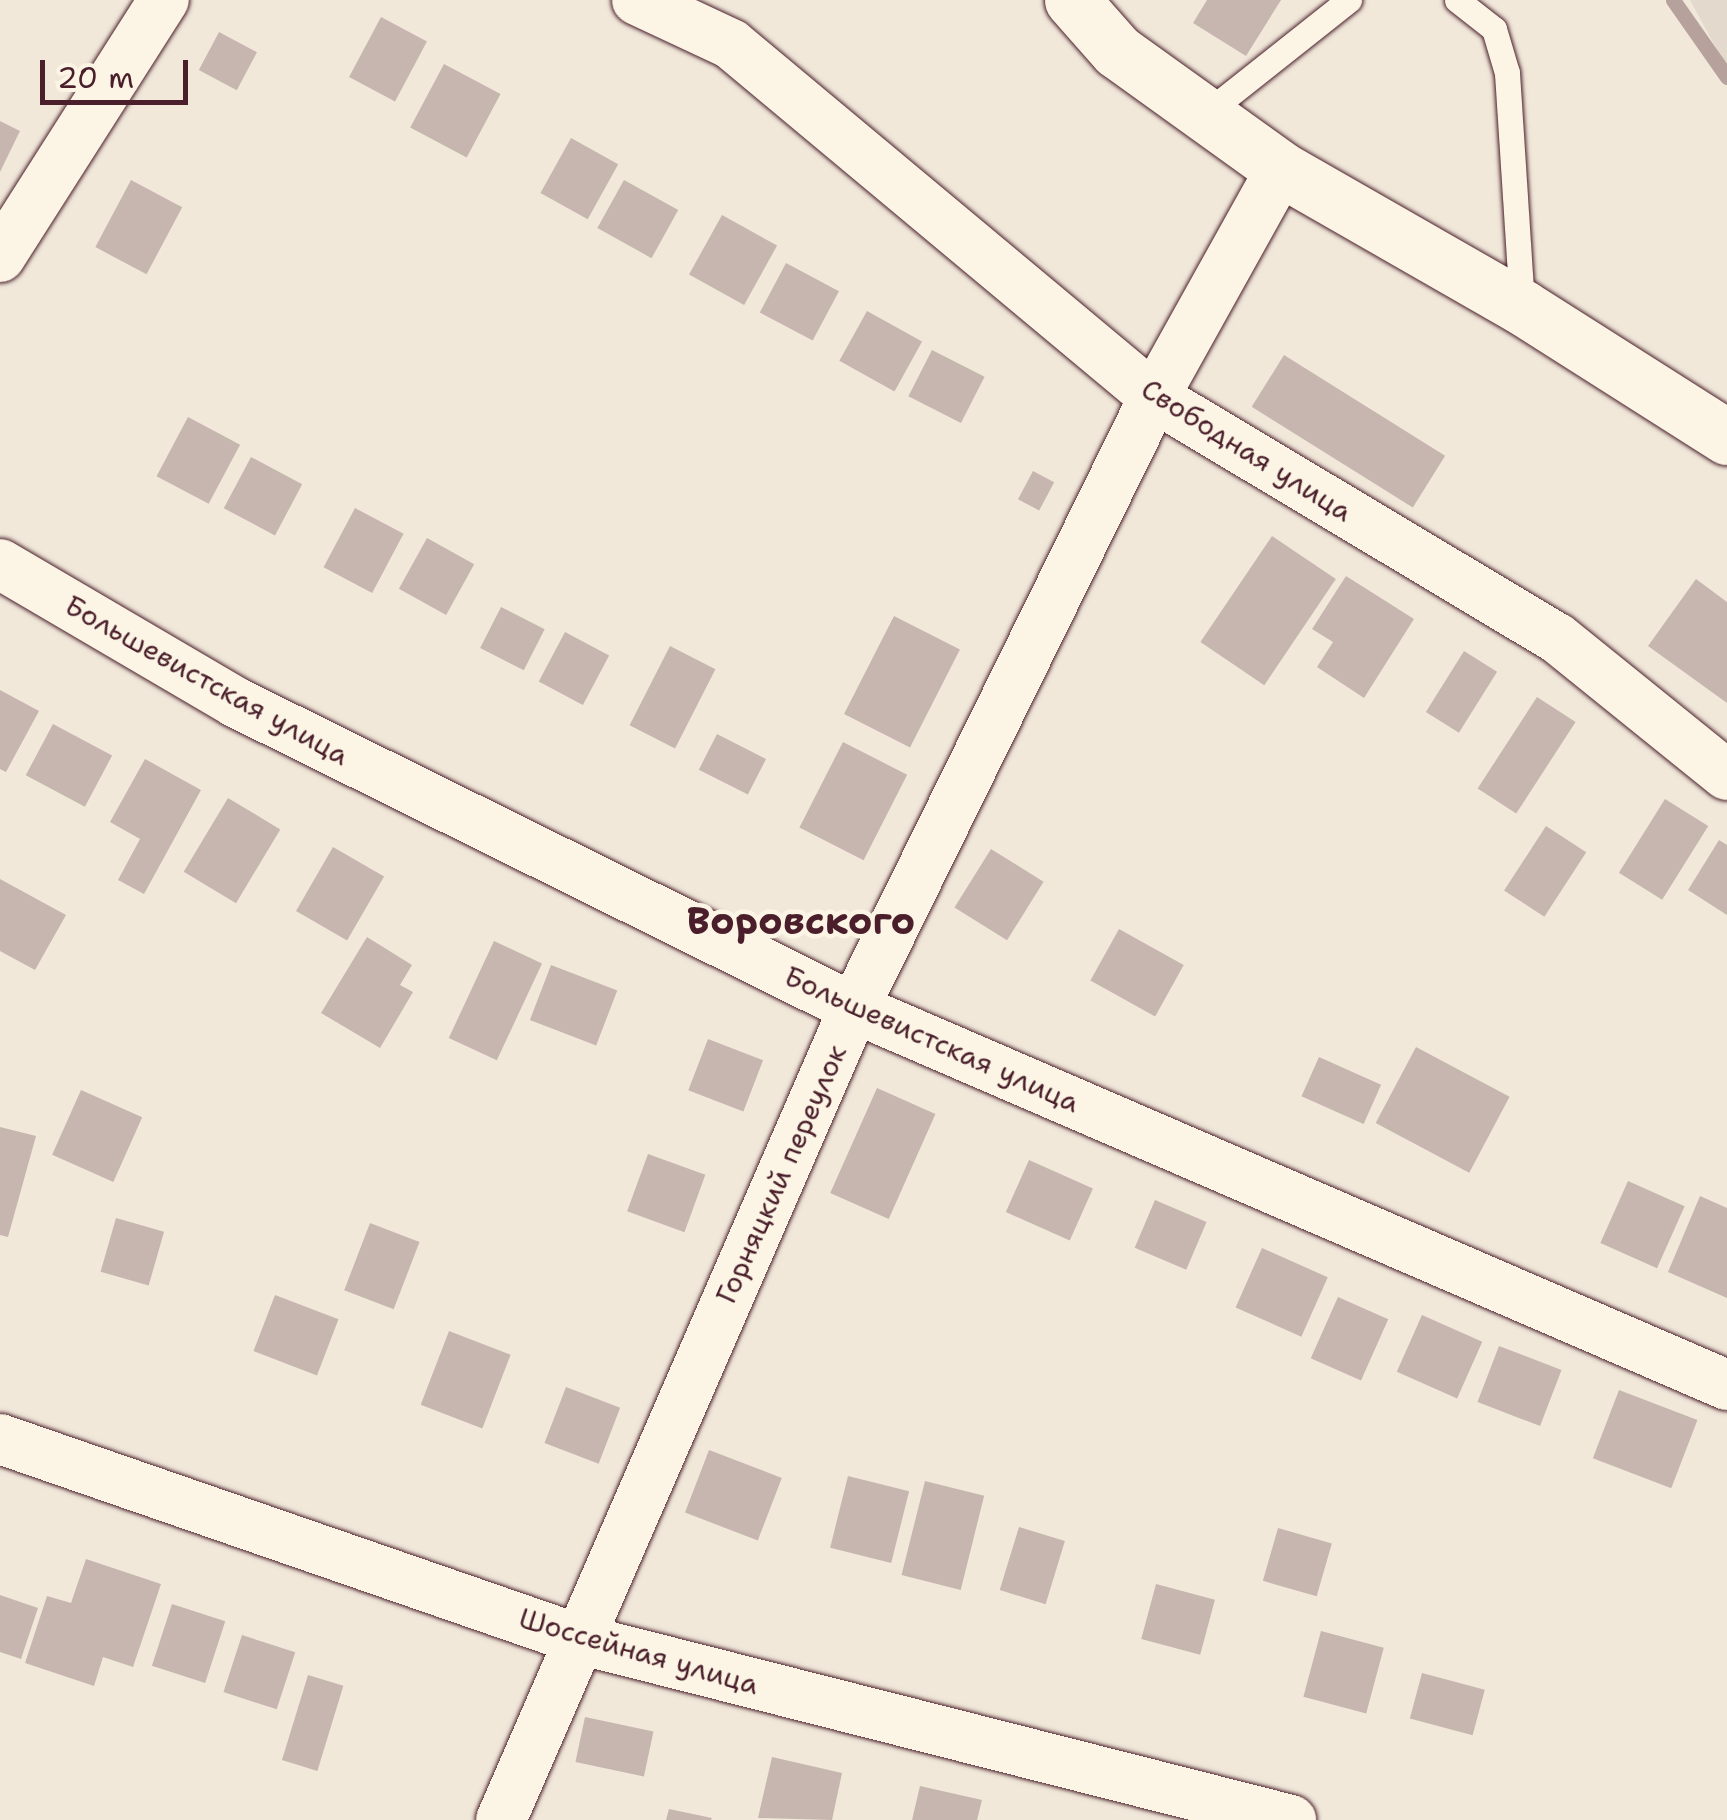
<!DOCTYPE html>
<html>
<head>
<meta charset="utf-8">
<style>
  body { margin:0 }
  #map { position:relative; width:1727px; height:1820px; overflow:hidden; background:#f1e8da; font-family:"Shantell Sans",sans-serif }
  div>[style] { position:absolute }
  .built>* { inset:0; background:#e4d9cd }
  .stream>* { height:15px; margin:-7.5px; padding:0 7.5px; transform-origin:7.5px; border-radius:7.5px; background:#b6a19c }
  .building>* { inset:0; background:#c7b6af; transform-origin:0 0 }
  .roads { filter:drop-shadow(0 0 2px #4a1f2b) drop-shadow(0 0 2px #4a1f2b) }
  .lane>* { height:25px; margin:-12.5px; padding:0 12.5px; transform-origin:12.5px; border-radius:12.5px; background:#fcf5e5 }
  .street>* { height:50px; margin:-25px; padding:0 25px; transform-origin:25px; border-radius:25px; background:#fcf5e5 }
  .primary>* { height:55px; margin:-27.5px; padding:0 27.5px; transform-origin:27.5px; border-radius:27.5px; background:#fcf5e5 }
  span { translate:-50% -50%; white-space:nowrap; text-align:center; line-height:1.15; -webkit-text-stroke:9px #fcf5e5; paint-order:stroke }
  .street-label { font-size:28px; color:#4a1f2b }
  .district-label { font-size:38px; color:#4a1f2b; font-weight:700 }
  .scale { position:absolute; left:40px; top:60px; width:148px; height:45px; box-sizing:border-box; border:5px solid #4a1f2b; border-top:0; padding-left:12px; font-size:30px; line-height:35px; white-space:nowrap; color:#4a1f2b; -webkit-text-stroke:8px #fcf5e5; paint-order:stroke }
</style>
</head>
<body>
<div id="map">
  <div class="built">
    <i style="clip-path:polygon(1690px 0,1727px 0,1727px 68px)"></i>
  </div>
  <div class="stream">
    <i style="left:1673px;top:0;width:94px;rotate:55deg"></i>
  </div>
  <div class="building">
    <i style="clip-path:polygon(1207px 0,1281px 0,1246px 56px,1193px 23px)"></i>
    <i style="left:381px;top:17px;width:52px;height:68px;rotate:28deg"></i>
    <i style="left:219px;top:32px;width:43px;height:43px;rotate:28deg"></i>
    <i style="left:444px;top:64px;width:64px;height:72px;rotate:28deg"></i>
    <i style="clip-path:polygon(0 121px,20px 131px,0 172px)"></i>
    <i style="left:571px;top:138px;width:54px;height:63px;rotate:29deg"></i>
    <i style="left:131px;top:180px;width:58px;height:76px;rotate:28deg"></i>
    <i style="left:624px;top:180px;width:62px;height:55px;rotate:29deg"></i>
    <i style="left:722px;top:215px;width:63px;height:68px;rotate:29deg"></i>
    <i style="left:786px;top:263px;width:60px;height:56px;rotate:28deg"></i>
    <i style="left:867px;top:311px;width:63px;height:57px;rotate:29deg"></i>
    <i style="left:932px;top:350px;width:59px;height:52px;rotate:27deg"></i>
    <i style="left:1284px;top:355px;width:190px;height:61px;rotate:32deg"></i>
    <i style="left:188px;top:417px;width:59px;height:67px;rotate:28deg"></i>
    <i style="left:251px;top:457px;width:58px;height:58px;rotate:28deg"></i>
    <i style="left:1033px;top:471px;width:24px;height:32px;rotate:28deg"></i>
    <i style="left:355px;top:508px;width:55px;height:67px;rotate:28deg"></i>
    <i style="left:1272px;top:536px;width:77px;height:128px;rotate:34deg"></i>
    <i style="left:427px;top:538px;width:54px;height:58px;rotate:29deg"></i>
    <i style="clip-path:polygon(1346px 576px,1414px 619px,1364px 698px,1317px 667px,1333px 642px,1312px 629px)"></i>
    <i style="clip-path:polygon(1696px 579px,1727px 602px,1727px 703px,1648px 646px)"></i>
    <i style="left:501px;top:607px;width:49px;height:46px;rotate:27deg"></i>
    <i style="left:894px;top:616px;width:74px;height:110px;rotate:27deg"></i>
    <i style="left:565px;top:632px;width:50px;height:56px;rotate:28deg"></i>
    <i style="left:670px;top:646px;width:51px;height:89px;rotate:27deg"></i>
    <i style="left:1464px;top:651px;width:39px;height:72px;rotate:32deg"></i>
    <i style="clip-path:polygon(0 690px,39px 711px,6px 772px,0 769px)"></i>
    <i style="left:1537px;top:697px;width:46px;height:109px;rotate:33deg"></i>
    <i style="left:53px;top:724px;width:67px;height:58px;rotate:28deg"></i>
    <i style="left:717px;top:734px;width:55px;height:40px;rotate:27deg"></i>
    <i style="left:843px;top:742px;width:72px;height:96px;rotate:27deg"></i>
    <i style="clip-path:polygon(145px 759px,201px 790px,144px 894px,118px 880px,140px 839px,110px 822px)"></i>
    <i style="left:228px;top:798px;width:61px;height:86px;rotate:31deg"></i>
    <i style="left:1665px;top:799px;width:51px;height:87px;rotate:32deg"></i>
    <i style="left:1546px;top:826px;width:48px;height:77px;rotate:33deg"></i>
    <i style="clip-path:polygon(1719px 840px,1727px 845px,1727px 915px,1688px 890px)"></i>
    <i style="left:333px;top:847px;width:59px;height:74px;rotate:30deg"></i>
    <i style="left:991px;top:849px;width:62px;height:69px;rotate:32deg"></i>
    <i style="clip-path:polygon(0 879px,66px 915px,35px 970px,0 951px)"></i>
    <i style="left:1119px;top:929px;width:74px;height:59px;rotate:29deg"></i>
    <i style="clip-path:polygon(367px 937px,412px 965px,400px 985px,413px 992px,380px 1048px,321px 1013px)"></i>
    <i style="left:494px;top:941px;width:53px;height:107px;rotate:25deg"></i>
    <i style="left:551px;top:965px;width:71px;height:59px;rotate:21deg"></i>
    <i style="left:708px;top:1039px;width:59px;height:55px;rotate:21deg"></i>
    <i style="left:1416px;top:1047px;width:106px;height:86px;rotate:28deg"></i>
    <i style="left:1319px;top:1057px;width:68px;height:43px;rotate:24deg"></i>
    <i style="left:877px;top:1088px;width:64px;height:115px;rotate:24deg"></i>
    <i style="left:81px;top:1090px;width:67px;height:71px;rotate:24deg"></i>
    <i style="clip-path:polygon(0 1127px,36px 1136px,8px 1237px,0 1235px)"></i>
    <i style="left:648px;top:1154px;width:61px;height:61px;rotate:20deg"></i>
    <i style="left:1029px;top:1160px;width:70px;height:57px;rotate:24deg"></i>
    <i style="left:1628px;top:1181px;width:62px;height:68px;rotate:24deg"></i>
    <i style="clip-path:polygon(1700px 1196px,1727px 1208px,1727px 1298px,1668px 1272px)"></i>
    <i style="left:1155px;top:1200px;width:56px;height:52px;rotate:23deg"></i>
    <i style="left:116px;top:1218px;width:50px;height:56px;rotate:16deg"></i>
    <i style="left:370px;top:1223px;width:53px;height:72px;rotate:21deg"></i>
    <i style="left:1262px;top:1248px;width:72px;height:65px;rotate:24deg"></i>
    <i style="left:275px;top:1295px;width:68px;height:60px;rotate:21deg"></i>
    <i style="left:1338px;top:1297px;width:55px;height:67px;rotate:24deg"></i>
    <i style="left:1422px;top:1315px;width:66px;height:62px;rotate:24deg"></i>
    <i style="left:449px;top:1331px;width:66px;height:79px;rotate:21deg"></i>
    <i style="left:1499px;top:1346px;width:67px;height:60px;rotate:21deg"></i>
    <i style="left:566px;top:1387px;width:58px;height:60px;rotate:21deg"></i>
    <i style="left:1619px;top:1390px;width:84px;height:73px;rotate:21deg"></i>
    <i style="left:709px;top:1450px;width:78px;height:67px;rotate:21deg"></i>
    <i style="left:848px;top:1476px;width:63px;height:74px;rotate:14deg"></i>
    <i style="left:925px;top:1481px;width:61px;height:97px;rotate:14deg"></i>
    <i style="left:1019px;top:1527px;width:48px;height:66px;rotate:17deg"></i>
    <i style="left:1278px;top:1528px;width:56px;height:55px;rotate:16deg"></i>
    <i style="clip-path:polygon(86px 1559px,161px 1584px,133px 1667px,103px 1657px,94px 1686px,25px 1663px,47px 1596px,71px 1603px)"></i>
    <i style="left:1156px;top:1584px;width:61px;height:57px;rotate:15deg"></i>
    <i style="clip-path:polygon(0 1595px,38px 1608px,21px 1659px,0 1652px)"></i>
    <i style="left:172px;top:1604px;width:56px;height:65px;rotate:18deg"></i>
    <i style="left:1321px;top:1631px;width:65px;height:68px;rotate:15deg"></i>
    <i style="left:242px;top:1635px;width:56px;height:60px;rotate:18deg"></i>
    <i style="left:1422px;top:1673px;width:65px;height:47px;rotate:15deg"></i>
    <i style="left:308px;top:1675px;width:37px;height:89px;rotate:17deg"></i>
    <i style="left:585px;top:1717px;width:70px;height:46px;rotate:12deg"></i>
    <i style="clip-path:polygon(772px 1757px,842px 1773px,832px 1820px,758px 1818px)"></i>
    <i style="clip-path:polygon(920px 1786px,982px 1800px,977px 1820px,912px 1820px)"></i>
    <i style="clip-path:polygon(669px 1809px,712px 1818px,711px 1820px,666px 1820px)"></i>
  </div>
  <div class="roads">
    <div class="lane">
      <i style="left:1457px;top:0;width:47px;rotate:38.1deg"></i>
      <i style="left:1494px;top:29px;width:46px;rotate:73.5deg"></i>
      <i style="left:1507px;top:73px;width:234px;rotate:86.3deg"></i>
      <i style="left:1205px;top:114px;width:184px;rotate:-38.4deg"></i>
    </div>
    <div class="street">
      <i style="left:637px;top:0;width:104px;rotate:25.1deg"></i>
      <i style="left:731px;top:44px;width:551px;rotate:39.85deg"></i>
      <i style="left:1154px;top:397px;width:470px;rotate:30.9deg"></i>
      <i style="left:1557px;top:638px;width:218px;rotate:38.9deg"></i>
      <i style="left:0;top:257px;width:305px;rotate:-57.5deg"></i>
      <i style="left:0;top:564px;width:273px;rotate:30.4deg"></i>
      <i style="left:235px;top:702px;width:691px;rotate:26.31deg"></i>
      <i style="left:854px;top:1008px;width:951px;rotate:23.36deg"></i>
      <i style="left:0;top:1439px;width:608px;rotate:19.09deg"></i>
      <i style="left:575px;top:1638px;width:739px;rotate:14.26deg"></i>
      <i style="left:501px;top:1820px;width:885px;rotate:-66.5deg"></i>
      <i style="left:854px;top:1008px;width:681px;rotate:-63.85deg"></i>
      <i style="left:1154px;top:397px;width:261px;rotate:-60.9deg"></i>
    </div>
    <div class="primary">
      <i style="left:1072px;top:0;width:68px;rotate:48.6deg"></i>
      <i style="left:1117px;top:51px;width:202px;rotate:35.7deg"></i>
      <i style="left:1281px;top:169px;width:278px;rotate:29.8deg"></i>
      <i style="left:1522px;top:307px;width:243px;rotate:32.4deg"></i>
    </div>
  </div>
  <div class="street-label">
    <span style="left:1247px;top:450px;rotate:32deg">Свободная улица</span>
    <span style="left:207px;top:680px;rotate:29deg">Большевистская улица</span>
    <span style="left:932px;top:1039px;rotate:24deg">Большевистская улица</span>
    <span style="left:781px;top:1174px;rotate:-66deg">Горняцкий переулок</span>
    <span style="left:639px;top:1651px;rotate:16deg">Шоссейная улица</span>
  </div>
  <div class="district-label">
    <span style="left:801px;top:921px">Воровского</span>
  </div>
  <div class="scale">20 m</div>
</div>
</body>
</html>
